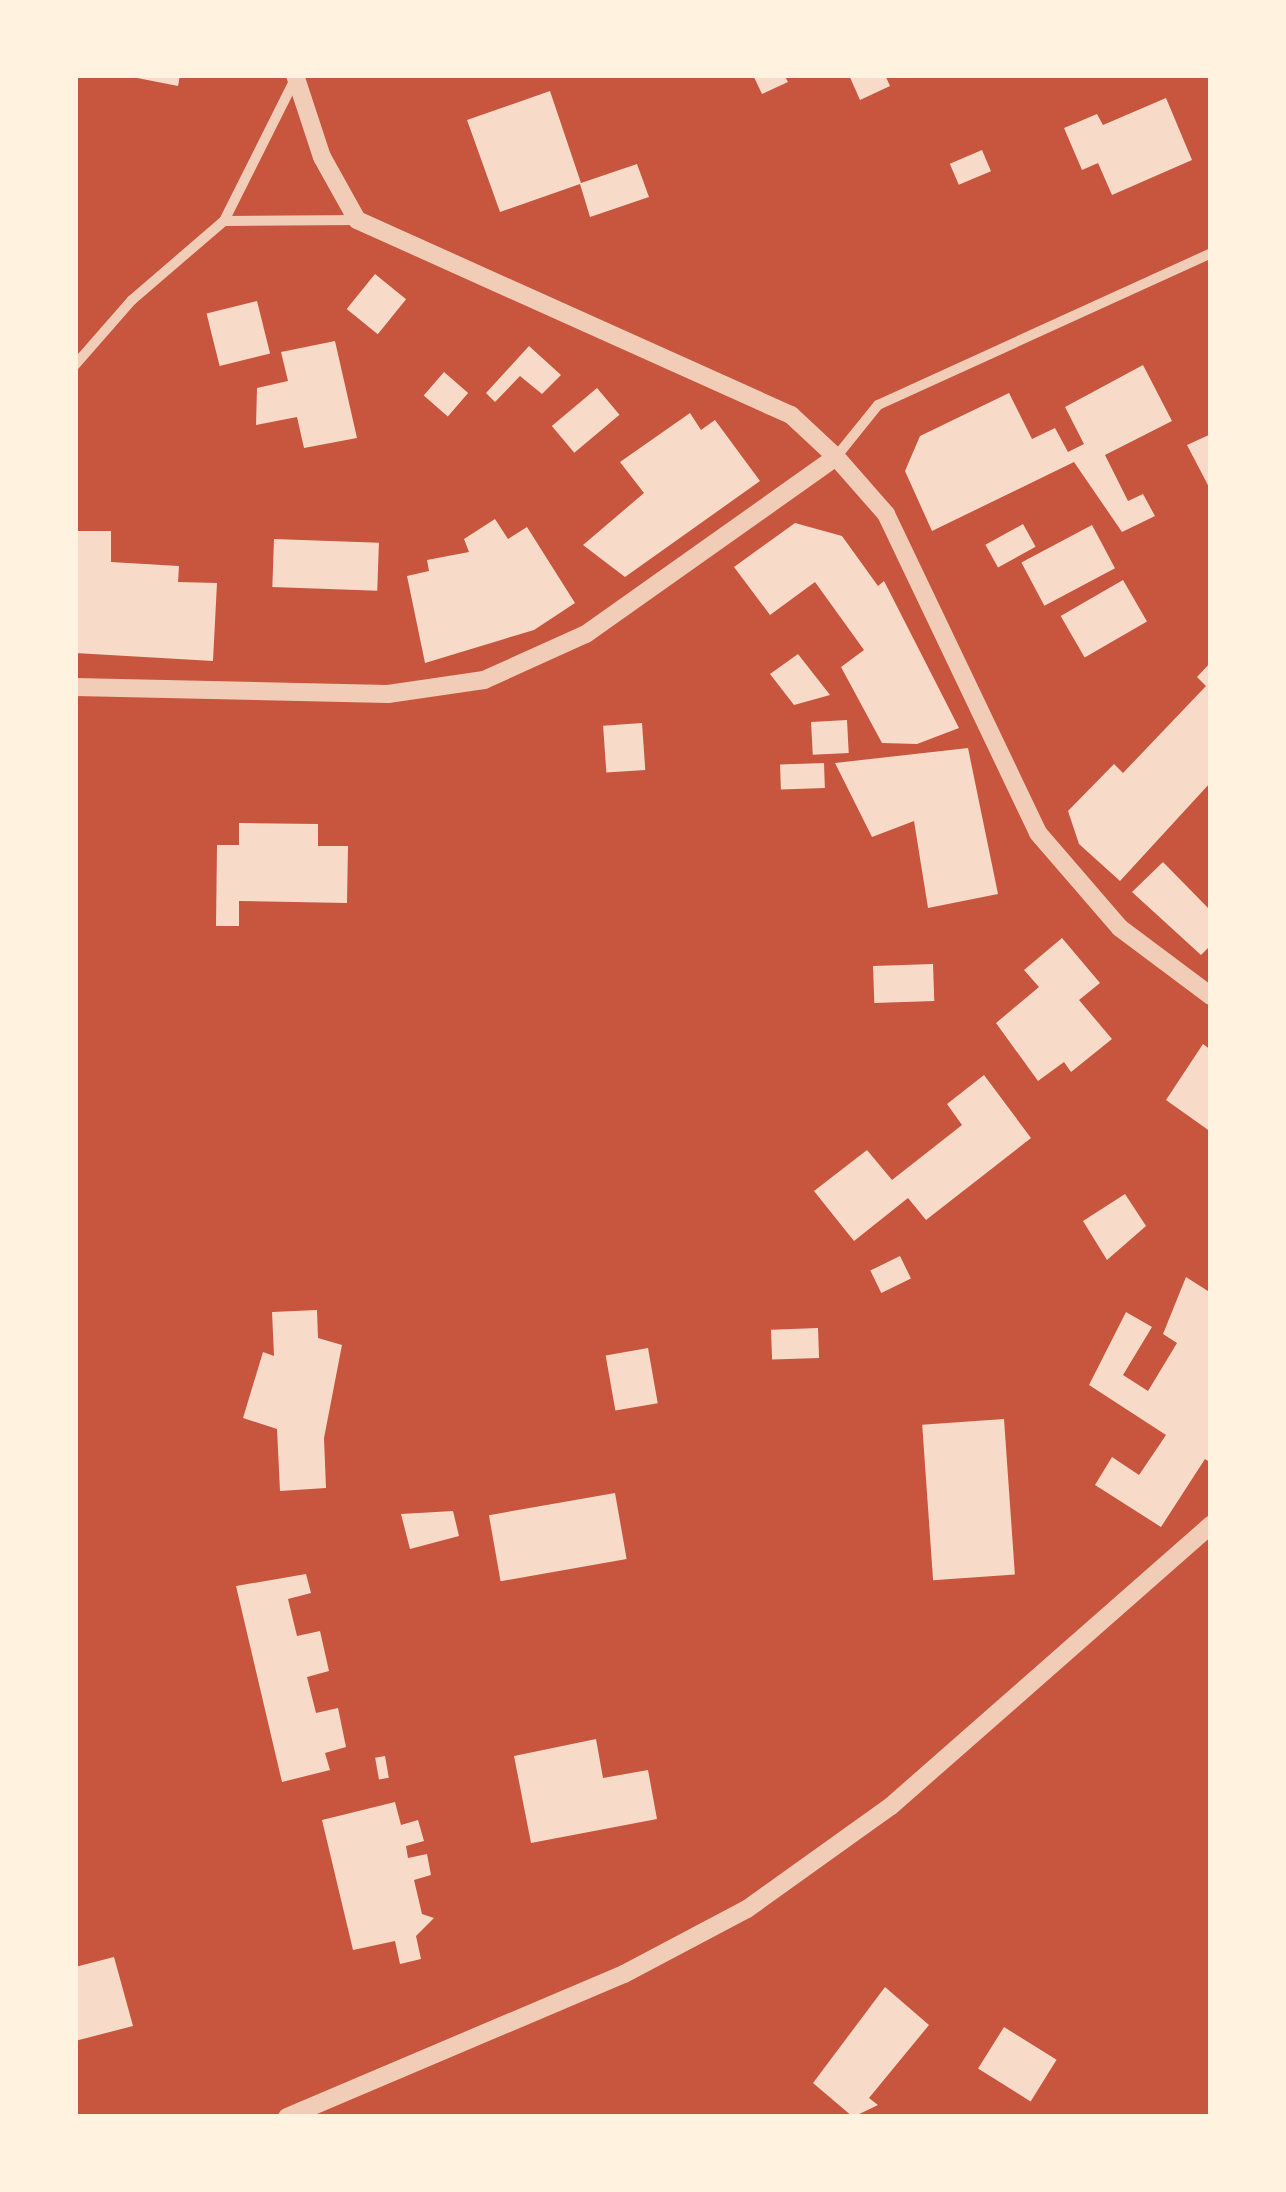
<!DOCTYPE html>
<html>
<head>
<meta charset="utf-8">
<style>
  body { margin:0 }
  #map { position:relative; width:1286px; height:2192px; overflow:hidden; background:#c8553d; font-family:"Work Sans",sans-serif }
  div>[style] { position:absolute }
  .building>* { inset:0; background:#f7dbc8; transform-origin:0 0 }
  .minor>* { height:10px; margin:-5px; padding:0 5px; transform-origin:5px; border-radius:5px; background:#f1ccb7 }
  .tertiary>* { height:18px; margin:-9px; padding:0 9px; transform-origin:9px; border-radius:9px; background:#f1ccb7 }
  span { translate:-50% -50%; white-space:nowrap; text-align:center; line-height:1.15; -webkit-text-stroke:9px #fff3e0; paint-order:stroke }
  .frame { position:absolute; inset:0; border:78px solid #fff3e0; pointer-events:none }
</style>
</head>
<body>
<div id="map">
  <div class="building">
    <i style="clip-path:polygon(122px 75px,180px 75px,178px 86px)"></i>
    <i style="clip-path:polygon(753px 75px,784px 75px,788px 82px,762px 94px)"></i>
    <i style="clip-path:polygon(849px 75px,885px 75px,890px 86px,860px 100px)"></i>
    <i style="clip-path:polygon(550px 91px,581px 183px,637px 164px,649px 197px,590px 217px,580px 184px,500px 212px,467px 120px)"></i>
    <i style="clip-path:polygon(1166px 98px,1192px 160px,1112px 195px,1098px 163px,1082px 170px,1064px 128px,1097px 114px,1103px 125px)"></i>
    <i style="left:982px;top:150px;width:23px;height:35px;rotate:67deg"></i>
    <i style="left:375px;top:274px;width:40px;height:45px;rotate:39deg"></i>
    <i style="left:257px;top:301px;width:54px;height:52px;rotate:76deg"></i>
    <i style="clip-path:polygon(335px 341px,357px 438px,304px 448px,297px 417px,256px 425px,257px 388px,288px 381px,281px 352px)"></i>
    <i style="clip-path:polygon(529px 346px,561px 375px,542px 394px,520px 376px,495px 402px,486px 393px)"></i>
    <i style="clip-path:polygon(1143px 365px,1172px 421px,1105px 455px,1128px 501px,1143px 494px,1155px 516px,1122px 532px,1074px 462px,932px 531px,905px 471px,920px 436px,1009px 393px,1032px 439px,1055px 428px,1068px 452px,1084px 444px,1065px 407px)"></i>
    <i style="left:444px;top:372px;width:32px;height:31px;rotate:41deg"></i>
    <i style="left:597px;top:388px;width:35px;height:59px;rotate:50deg"></i>
    <i style="clip-path:polygon(690px 413px,701px 430px,715px 420px,760px 481px,625px 577px,583px 545px,644px 493px,620px 462px)"></i>
    <i style="clip-path:polygon(1211px 434px,1211px 491px,1187px 445px)"></i>
    <i style="clip-path:polygon(495px 519px,508px 539px,527px 527px,575px 603px,534px 630px,425px 663px,407px 576px,429px 571px,427px 560px,469px 552px,464px 539px)"></i>
    <i style="clip-path:polygon(795px 523px,842px 536px,878px 586px,884px 581px,959px 728px,917px 744px,882px 743px,841px 667px,864px 650px,815px 582px,770px 615px,734px 567px)"></i>
    <i style="left:1023px;top:524px;width:26px;height:43px;rotate:61deg"></i>
    <i style="left:1092px;top:525px;width:49px;height:80px;rotate:62deg"></i>
    <i style="clip-path:polygon(75px 531px,111px 531px,111px 562px,179px 566px,178px 582px,217px 583px,213px 661px,75px 653px)"></i>
    <i style="left:274px;top:539px;width:105px;height:48px;rotate:2deg"></i>
    <i style="left:1123px;top:580px;width:48px;height:72px;rotate:60deg"></i>
    <i style="clip-path:polygon(798px 654px,830px 695px,794px 705px,770px 674px)"></i>
    <i style="clip-path:polygon(1211px 662px,1211px 782px,1120px 881px,1079px 844px,1068px 811px,1114px 764px,1123px 773px,1206px 686px,1197px 677px)"></i>
    <i style="left:847px;top:720px;width:33px;height:36px;rotate:87deg"></i>
    <i style="left:642px;top:723px;width:47px;height:39px;rotate:86deg"></i>
    <i style="clip-path:polygon(968px 748px,998px 894px,928px 908px,914px 821px,872px 837px,835px 763px)"></i>
    <i style="left:824px;top:763px;width:25px;height:44px;rotate:88deg"></i>
    <i style="clip-path:polygon(239px 823px,318px 824px,318px 846px,348px 846px,347px 903px,239px 901px,239px 926px,216px 926px,217px 845px,239px 845px)"></i>
    <i style="clip-path:polygon(1163px 862px,1211px 911px,1211px 945px,1201px 955px,1132px 892px)"></i>
    <i style="clip-path:polygon(1062px 938px,1100px 983px,1079px 1000px,1112px 1039px,1071px 1072px,1064px 1062px,1038px 1081px,996px 1023px,1039px 987px,1024px 970px)"></i>
    <i style="left:933px;top:964px;width:37px;height:60px;rotate:88deg"></i>
    <i style="clip-path:polygon(1203px 1044px,1211px 1050px,1211px 1132px,1166px 1100px)"></i>
    <i style="clip-path:polygon(984px 1075px,1031px 1138px,926px 1220px,908px 1198px,854px 1241px,814px 1191px,867px 1150px,892px 1180px,962px 1125px,947px 1104px)"></i>
    <i style="clip-path:polygon(1125px 1194px,1146px 1226px,1107px 1260px,1083px 1221px)"></i>
    <i style="left:900px;top:1256px;width:25px;height:33px;rotate:64deg"></i>
    <i style="clip-path:polygon(1186px 1277px,1211px 1293px,1211px 1463px,1205px 1459px,1161px 1527px,1095px 1485px,1112px 1457px,1139px 1475px,1166px 1435px,1089px 1385px,1126px 1312px,1152px 1327px,1123px 1375px,1148px 1391px,1177px 1343px,1163px 1334px)"></i>
    <i style="clip-path:polygon(317px 1310px,318px 1338px,342px 1345px,324px 1438px,326px 1488px,280px 1491px,277px 1429px,243px 1418px,263px 1352px,274px 1356px,272px 1312px)"></i>
    <i style="left:818px;top:1328px;width:30px;height:47px;rotate:88deg"></i>
    <i style="left:648px;top:1348px;width:56px;height:43px;rotate:80deg"></i>
    <i style="left:1004px;top:1419px;width:156px;height:82px;rotate:86deg"></i>
    <i style="left:615px;top:1493px;width:67px;height:128px;rotate:80deg"></i>
    <i style="clip-path:polygon(453px 1511px,459px 1536px,410px 1549px,401px 1514px)"></i>
    <i style="clip-path:polygon(306px 1574px,311px 1593px,288px 1599px,297px 1636px,320px 1631px,329px 1671px,307px 1677px,316px 1713px,338px 1708px,346px 1747px,325px 1753px,330px 1770px,282px 1782px,236px 1586px)"></i>
    <i style="clip-path:polygon(596px 1739px,603px 1778px,648px 1770px,657px 1819px,531px 1843px,514px 1756px)"></i>
    <i style="left:385px;top:1756px;width:22px;height:10px;rotate:80deg"></i>
    <i style="clip-path:polygon(395px 1802px,401px 1825px,418px 1820px,424px 1841px,406px 1846px,408px 1858px,427px 1854px,431px 1875px,414px 1880px,422px 1914px,434px 1918px,416px 1936px,421px 1959px,400px 1964px,395px 1941px,353px 1950px,322px 1820px)"></i>
    <i style="clip-path:polygon(114px 1957px,133px 2026px,75px 2041px,75px 1967px)"></i>
    <i style="clip-path:polygon(885px 1987px,929px 2025px,869px 2098px,878px 2105px,853px 2117px,813px 2083px)"></i>
    <i style="left:1004px;top:2027px;width:62px;height:49px;rotate:32deg"></i>
  </div>
  <div class="minor">
    <i style="left:224px;top:221px;width:159px;rotate:-63.4deg"></i>
    <i style="left:75px;top:365px;width:86px;rotate:-48.8deg"></i>
    <i style="left:132px;top:300px;width:121px;rotate:-40.7deg"></i>
    <i style="left:224px;top:221px;width:132px;rotate:-0.4deg"></i>
    <i style="left:836px;top:457px;width:67px;rotate:-51.1deg"></i>
    <i style="left:878px;top:405px;width:366px;rotate:-24.5deg"></i>
  </div>
  <div class="tertiary">
    <i style="left:295px;top:75px;width:86px;rotate:71.8deg"></i>
    <i style="left:322px;top:157px;width:72px;rotate:60.9deg"></i>
    <i style="left:357px;top:220px;width:476px;rotate:24.2deg"></i>
    <i style="left:791px;top:415px;width:62px;rotate:43deg"></i>
    <i style="left:836px;top:457px;width:76px;rotate:48.7deg"></i>
    <i style="left:886px;top:514px;width:353px;rotate:64.5deg"></i>
    <i style="left:1038px;top:833px;width:125px;rotate:49.2deg"></i>
    <i style="left:1120px;top:928px;width:114px;rotate:36.8deg"></i>
    <i style="left:75px;top:687px;width:313px;rotate:1.3deg"></i>
    <i style="left:388px;top:694px;width:97px;rotate:-8.3deg"></i>
    <i style="left:484px;top:680px;width:112px;rotate:-24.3deg"></i>
    <i style="left:586px;top:634px;width:306px;rotate:-35.3deg"></i>
    <i style="left:287px;top:2117px;width:366px;rotate:-23deg"></i>
    <i style="left:624px;top:1974px;width:139px;rotate:-27.9deg"></i>
    <i style="left:747px;top:1909px;width:177px;rotate:-35.6deg"></i>
    <i style="left:891px;top:1806px;width:426px;rotate:-41.3deg"></i>
  </div>
  <div class="frame"></div>
</div>
</body>
</html>
